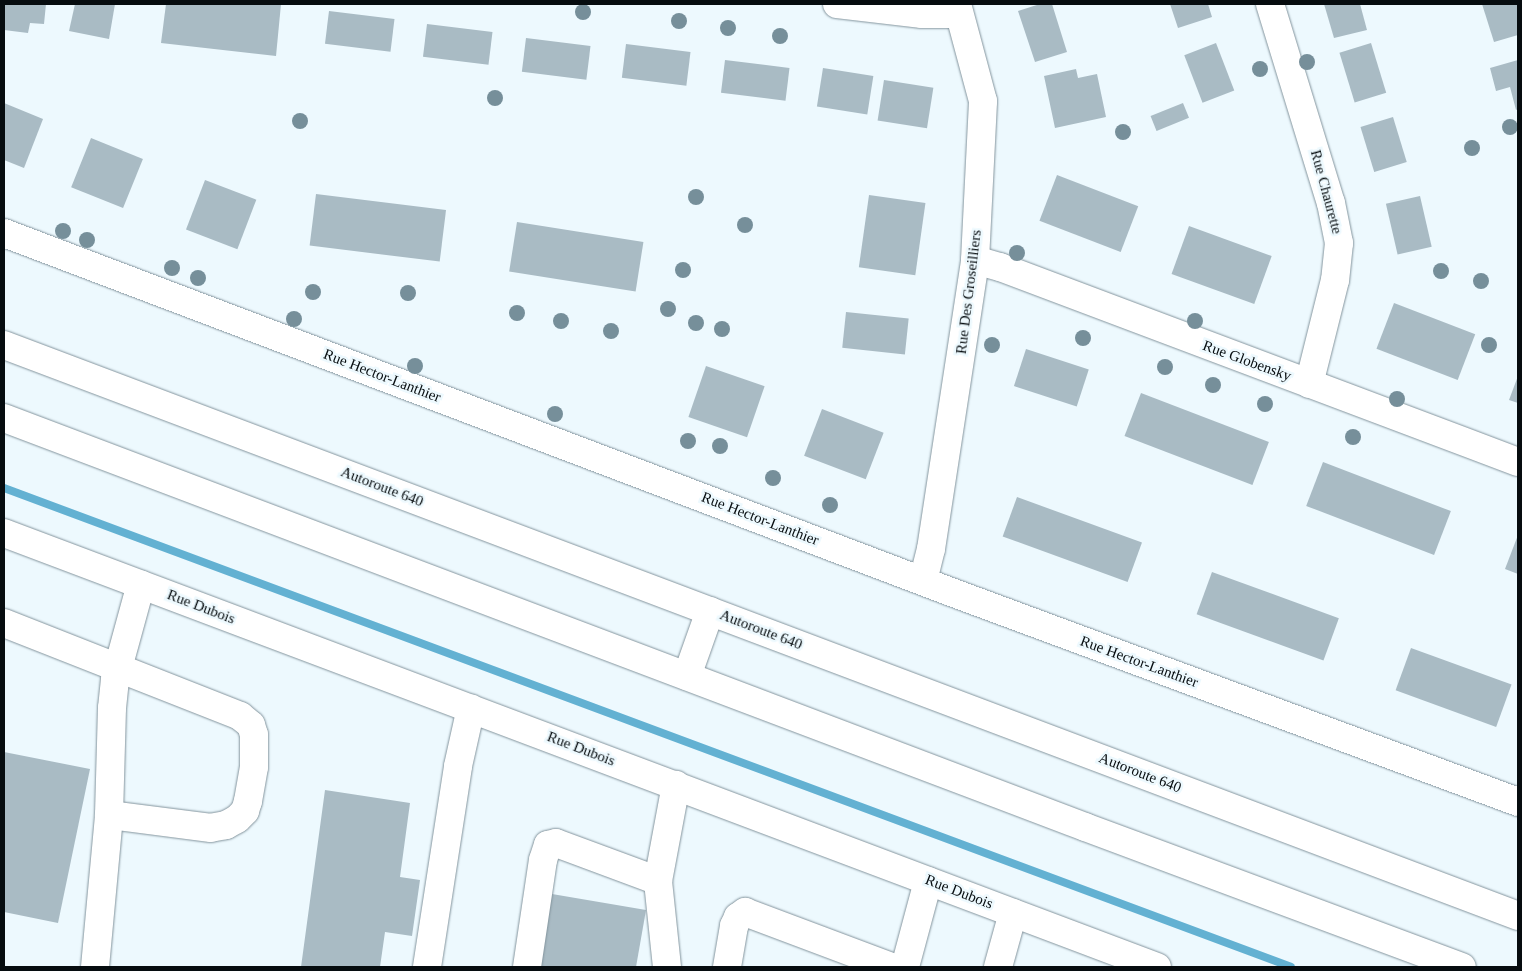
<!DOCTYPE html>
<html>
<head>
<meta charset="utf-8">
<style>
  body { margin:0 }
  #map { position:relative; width:1522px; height:971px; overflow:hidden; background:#edf9fe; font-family:"Times New Roman",serif }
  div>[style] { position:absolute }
  .stream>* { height:8px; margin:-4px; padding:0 4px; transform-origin:4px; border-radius:4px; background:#63b1d2 }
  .building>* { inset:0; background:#a9bbc4; transform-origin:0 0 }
  .roads { filter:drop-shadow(0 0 1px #83949d) drop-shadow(0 0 1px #83949d) }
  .minor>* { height:28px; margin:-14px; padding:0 14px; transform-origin:14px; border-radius:14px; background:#fff }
  .highway>* { height:28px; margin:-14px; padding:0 14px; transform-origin:14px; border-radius:14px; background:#fff }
  .trees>* { width:16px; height:16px; margin:-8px; border-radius:50%; background:#768f9a }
  span { translate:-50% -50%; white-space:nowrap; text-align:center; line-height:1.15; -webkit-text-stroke:5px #edf9fe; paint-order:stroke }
  .street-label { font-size:15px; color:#060c0f }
  .frame { position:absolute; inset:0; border:5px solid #060c0f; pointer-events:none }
</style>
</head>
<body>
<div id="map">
  <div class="stream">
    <i style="left:4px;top:488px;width:1373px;rotate:20.41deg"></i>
  </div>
  <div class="building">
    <i style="clip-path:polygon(4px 4px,46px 4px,44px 24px,30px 23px,28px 33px,4px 30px)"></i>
    <i style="clip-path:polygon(75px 4px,115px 4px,109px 39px,69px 31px)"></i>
    <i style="clip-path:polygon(166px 4px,281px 4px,276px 56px,161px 43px)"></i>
    <i style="clip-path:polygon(1040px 4px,1052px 4px,1067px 52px,1035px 62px,1018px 11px)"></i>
    <i style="clip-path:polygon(1170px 4px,1208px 4px,1212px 17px,1178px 28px)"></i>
    <i style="clip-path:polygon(1324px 4px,1360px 4px,1367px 30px,1334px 38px)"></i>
    <i style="clip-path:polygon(1482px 4px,1518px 4px,1518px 35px,1494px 42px)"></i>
    <i style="left:329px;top:11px;width:66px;height:33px;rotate:7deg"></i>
    <i style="left:427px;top:24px;width:66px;height:33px;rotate:7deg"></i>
    <i style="left:526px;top:38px;width:65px;height:34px;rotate:7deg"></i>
    <i style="left:1216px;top:43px;width:51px;height:34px;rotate:69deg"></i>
    <i style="left:1371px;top:43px;width:52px;height:33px;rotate:73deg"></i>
    <i style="left:626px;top:44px;width:65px;height:34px;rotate:7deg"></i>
    <i style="left:725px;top:60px;width:65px;height:33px;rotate:7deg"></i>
    <i style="clip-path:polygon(1518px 60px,1518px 109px,1516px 110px,1510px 87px,1496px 91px,1490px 68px)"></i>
    <i style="left:823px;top:68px;width:51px;height:39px;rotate:9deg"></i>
    <i style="clip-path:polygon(1076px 69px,1078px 78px,1097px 74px,1106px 117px,1055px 128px,1044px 76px)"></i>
    <i style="left:884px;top:80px;width:50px;height:41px;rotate:9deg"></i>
    <i style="clip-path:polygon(4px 103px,43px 119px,24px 168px,4px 160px)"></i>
    <i style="left:1183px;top:103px;width:16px;height:35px;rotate:68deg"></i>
    <i style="left:1393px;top:117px;width:47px;height:34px;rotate:73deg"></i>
    <i style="left:91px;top:138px;width:56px;height:53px;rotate:22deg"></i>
    <i style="left:1057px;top:175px;width:87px;height:49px;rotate:21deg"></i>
    <i style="left:205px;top:180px;width:55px;height:53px;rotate:21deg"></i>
    <i style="left:316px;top:194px;width:131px;height:52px;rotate:7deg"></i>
    <i style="left:869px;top:195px;width:57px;height:73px;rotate:8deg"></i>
    <i style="left:1420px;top:196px;width:52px;height:35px;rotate:77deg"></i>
    <i style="left:517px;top:222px;width:128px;height:50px;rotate:9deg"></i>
    <i style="left:1189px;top:226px;width:88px;height:51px;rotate:20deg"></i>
    <i style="left:1394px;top:303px;width:87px;height:49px;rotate:21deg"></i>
    <i style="left:846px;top:312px;width:63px;height:36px;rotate:6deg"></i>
    <i style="left:1026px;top:349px;width:66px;height:39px;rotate:18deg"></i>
    <i style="left:706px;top:366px;width:62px;height:54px;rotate:19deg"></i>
    <i style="clip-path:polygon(1518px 376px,1518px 403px,1509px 400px)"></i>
    <i style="left:1141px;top:393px;width:137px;height:46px;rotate:21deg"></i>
    <i style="left:822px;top:409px;width:66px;height:50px;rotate:21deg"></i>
    <i style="left:1323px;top:462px;width:137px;height:47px;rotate:21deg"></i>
    <i style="left:1017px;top:497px;width:133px;height:42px;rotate:20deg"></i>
    <i style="clip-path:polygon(1518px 535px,1518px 574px,1505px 569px)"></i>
    <i style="left:1212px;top:572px;width:135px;height:45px;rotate:20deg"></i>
    <i style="left:1411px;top:648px;width:107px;height:45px;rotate:20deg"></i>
    <i style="clip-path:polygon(4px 752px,90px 769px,58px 923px,4px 912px)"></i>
    <i style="clip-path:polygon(325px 790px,410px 803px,400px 877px,420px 880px,412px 936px,385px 932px,380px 967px,301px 967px)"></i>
    <i style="clip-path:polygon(552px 894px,646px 910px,636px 967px,538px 967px)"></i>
  </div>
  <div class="roads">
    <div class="minor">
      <i style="left:837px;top:4px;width:86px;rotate:6.7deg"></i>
      <i style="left:922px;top:14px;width:37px"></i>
      <i style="left:1270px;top:4px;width:208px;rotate:73deg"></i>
      <i style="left:1331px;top:203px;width:41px;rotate:78.7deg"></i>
      <i style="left:1339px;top:243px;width:37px;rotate:96deg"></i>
      <i style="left:1335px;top:280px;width:107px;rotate:104deg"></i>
      <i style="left:4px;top:233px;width:1013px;rotate:20.76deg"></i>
      <i style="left:951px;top:592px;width:605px;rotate:20.32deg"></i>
      <i style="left:975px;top:260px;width:26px;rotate:16deg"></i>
      <i style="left:1000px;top:267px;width:553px;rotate:20.63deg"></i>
      <i style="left:4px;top:533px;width:1232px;rotate:20.63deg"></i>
      <i style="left:923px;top:581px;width:33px;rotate:-76deg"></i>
      <i style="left:931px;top:549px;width:292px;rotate:-81.3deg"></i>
      <i style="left:975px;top:260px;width:159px;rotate:-87.1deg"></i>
      <i style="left:983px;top:101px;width:100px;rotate:-105deg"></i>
      <i style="left:4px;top:623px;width:254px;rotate:21.5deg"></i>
      <i style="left:240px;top:716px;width:14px;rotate:39deg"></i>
      <i style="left:251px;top:725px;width:10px;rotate:73deg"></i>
      <i style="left:254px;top:735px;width:32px;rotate:90deg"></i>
      <i style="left:254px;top:767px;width:35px;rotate:100deg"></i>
      <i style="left:248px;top:801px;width:10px;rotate:107deg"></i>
      <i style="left:245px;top:811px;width:11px;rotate:135deg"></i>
      <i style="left:237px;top:819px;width:13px;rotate:151deg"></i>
      <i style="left:226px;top:825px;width:15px;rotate:169deg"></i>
      <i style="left:211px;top:828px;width:103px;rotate:-172.7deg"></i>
      <i style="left:687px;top:676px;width:69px;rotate:-70.5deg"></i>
      <i style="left:95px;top:967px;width:153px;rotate:-84.7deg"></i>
      <i style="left:109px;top:815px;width:107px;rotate:-88.4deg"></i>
      <i style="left:112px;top:708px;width:29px;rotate:-84deg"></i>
      <i style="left:115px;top:679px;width:98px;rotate:-74.7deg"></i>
      <i style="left:427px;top:967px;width:203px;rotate:-81.2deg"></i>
      <i style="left:458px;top:766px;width:59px;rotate:-77.4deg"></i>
      <i style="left:527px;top:967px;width:108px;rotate:-81.5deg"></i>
      <i style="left:543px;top:860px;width:16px;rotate:-72deg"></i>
      <i style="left:548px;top:845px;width:8px;rotate:-14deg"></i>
      <i style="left:556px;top:843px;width:109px;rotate:20.4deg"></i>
      <i style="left:667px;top:967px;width:86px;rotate:-96deg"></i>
      <i style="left:658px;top:881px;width:98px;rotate:-79.4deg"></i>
      <i style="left:727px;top:967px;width:42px;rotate:-80.3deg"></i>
      <i style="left:734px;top:926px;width:10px;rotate:-66deg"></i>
      <i style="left:738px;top:917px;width:9px;rotate:-36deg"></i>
      <i style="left:745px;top:912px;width:156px;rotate:20.6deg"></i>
      <i style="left:905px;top:967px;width:89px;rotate:-75deg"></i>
      <i style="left:998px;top:967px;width:56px;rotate:-74.5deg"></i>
    </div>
    <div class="highway">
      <i style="left:4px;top:345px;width:1618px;rotate:20.66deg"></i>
      <i style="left:4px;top:418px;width:1156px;rotate:20.72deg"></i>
      <i style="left:1085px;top:827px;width:402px;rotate:20.4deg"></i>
    </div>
  </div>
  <div class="trees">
    <i style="left:583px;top:12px"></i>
    <i style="left:679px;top:21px"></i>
    <i style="left:728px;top:28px"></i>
    <i style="left:780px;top:36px"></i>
    <i style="left:1307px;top:62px"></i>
    <i style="left:1260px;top:69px"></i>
    <i style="left:495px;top:98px"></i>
    <i style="left:300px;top:121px"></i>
    <i style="left:1510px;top:127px"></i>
    <i style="left:1123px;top:132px"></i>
    <i style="left:1472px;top:148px"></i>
    <i style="left:696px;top:197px"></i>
    <i style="left:745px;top:225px"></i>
    <i style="left:63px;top:231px"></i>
    <i style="left:87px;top:240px"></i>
    <i style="left:1017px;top:253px"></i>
    <i style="left:172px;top:268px"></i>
    <i style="left:683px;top:270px"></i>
    <i style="left:1441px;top:271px"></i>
    <i style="left:198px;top:278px"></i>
    <i style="left:1481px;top:281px"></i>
    <i style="left:313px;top:292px"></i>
    <i style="left:408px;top:293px"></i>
    <i style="left:668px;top:309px"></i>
    <i style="left:517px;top:313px"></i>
    <i style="left:294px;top:319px"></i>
    <i style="left:561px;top:321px"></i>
    <i style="left:1195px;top:321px"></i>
    <i style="left:696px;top:323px"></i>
    <i style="left:722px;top:329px"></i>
    <i style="left:611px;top:331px"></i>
    <i style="left:1083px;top:338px"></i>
    <i style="left:992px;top:345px"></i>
    <i style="left:1489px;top:345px"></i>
    <i style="left:415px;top:366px"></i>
    <i style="left:1165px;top:367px"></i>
    <i style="left:1213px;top:385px"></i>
    <i style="left:1397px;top:399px"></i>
    <i style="left:1265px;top:404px"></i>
    <i style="left:555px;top:414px"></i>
    <i style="left:1353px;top:437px"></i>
    <i style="left:688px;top:441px"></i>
    <i style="left:720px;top:446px"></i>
    <i style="left:773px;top:478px"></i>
    <i style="left:830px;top:505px"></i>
  </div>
  <div class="street-label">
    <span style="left:1326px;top:192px;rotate:75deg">Rue Chaurette</span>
    <span style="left:969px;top:292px;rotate:-83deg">Rue Des Groseilliers</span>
    <span style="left:1247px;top:361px;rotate:20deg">Rue Globensky</span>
    <span style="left:382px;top:376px;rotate:21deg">Rue Hector-Lanthier</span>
    <span style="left:382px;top:487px;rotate:21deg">Autoroute 640</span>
    <span style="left:760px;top:519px;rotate:21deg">Rue Hector-Lanthier</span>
    <span style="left:201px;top:607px;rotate:21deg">Rue Dubois</span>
    <span style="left:761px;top:630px;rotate:21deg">Autoroute 640</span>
    <span style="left:1139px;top:662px;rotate:20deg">Rue Hector-Lanthier</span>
    <span style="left:581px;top:749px;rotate:21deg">Rue Dubois</span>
    <span style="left:1140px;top:773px;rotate:21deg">Autoroute 640</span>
    <span style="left:959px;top:892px;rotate:21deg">Rue Dubois</span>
  </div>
  <div class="frame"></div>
</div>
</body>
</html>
